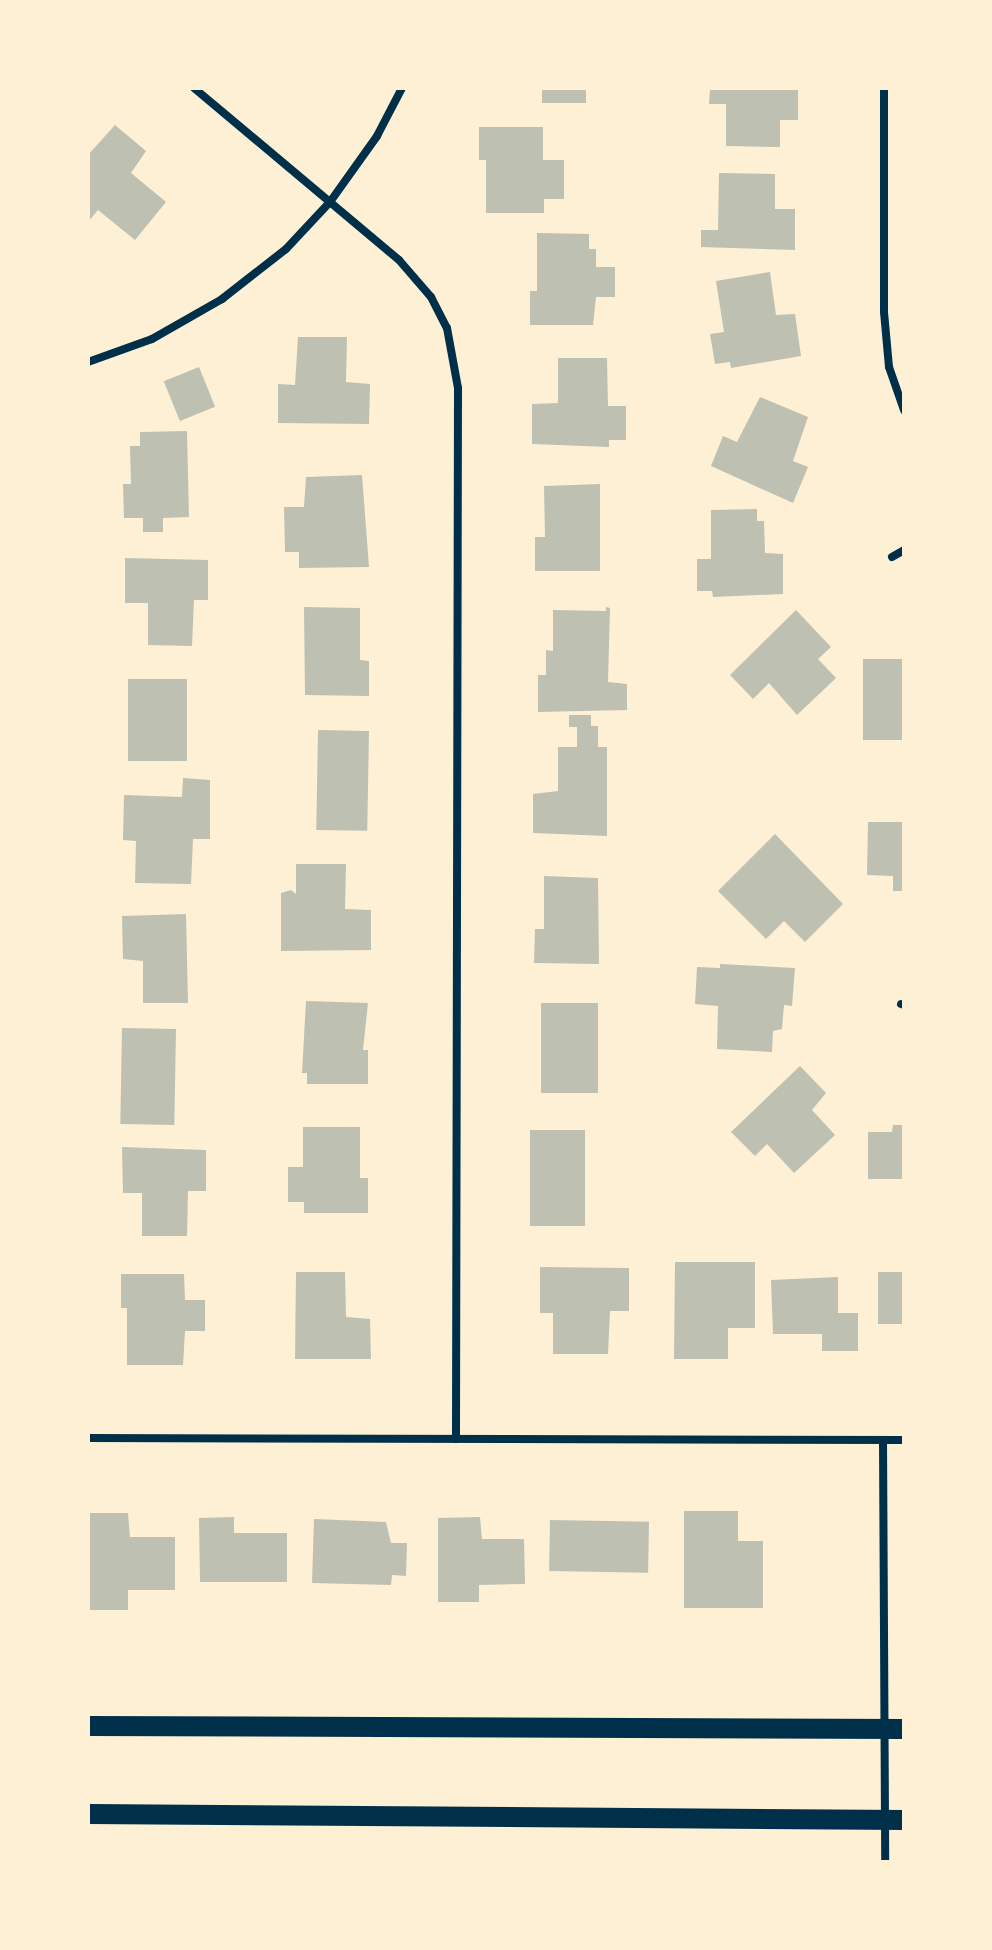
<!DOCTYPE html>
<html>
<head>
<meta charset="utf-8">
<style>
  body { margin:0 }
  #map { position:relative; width:992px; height:1950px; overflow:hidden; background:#fdf0d5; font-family:Lato,sans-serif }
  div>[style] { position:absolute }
  .building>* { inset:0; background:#bec0b2; transform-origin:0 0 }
  .minor>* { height:8px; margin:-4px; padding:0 4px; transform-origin:4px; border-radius:4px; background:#003049 }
  .primary>* { height:20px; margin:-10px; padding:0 10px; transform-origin:10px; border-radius:10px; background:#003049 }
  span { translate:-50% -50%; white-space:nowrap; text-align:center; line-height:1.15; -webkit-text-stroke:6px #fdf0d5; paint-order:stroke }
  .frame { position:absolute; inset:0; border:90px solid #fdf0d5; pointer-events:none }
</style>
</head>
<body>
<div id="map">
  <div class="building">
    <i style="left:542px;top:88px;width:44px;height:15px"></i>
    <i style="clip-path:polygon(710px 88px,798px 88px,798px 120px,780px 120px,780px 147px,726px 146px,726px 104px,709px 104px)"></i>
    <i style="clip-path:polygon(115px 125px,146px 151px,131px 173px,166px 202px,135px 240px,98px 210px,88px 222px,88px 155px)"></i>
    <i style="clip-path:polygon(479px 127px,543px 127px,543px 160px,564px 160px,564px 199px,544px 199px,544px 213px,486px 213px,486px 160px,479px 160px)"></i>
    <i style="clip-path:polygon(719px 173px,775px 174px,775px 209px,795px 209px,795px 250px,701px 247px,701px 230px,718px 230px)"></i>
    <i style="clip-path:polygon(537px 233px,589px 234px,589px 249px,596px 249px,596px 267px,615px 267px,615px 297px,596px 297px,593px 325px,530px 325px,530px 291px,537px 291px)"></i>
    <i style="clip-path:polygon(770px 272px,776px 315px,795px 314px,801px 356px,731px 368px,730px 362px,715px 364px,710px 334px,724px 332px,716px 281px)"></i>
    <i style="clip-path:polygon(298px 337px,347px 337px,346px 382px,370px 384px,369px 424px,278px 423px,278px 384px,295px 385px)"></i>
    <i style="clip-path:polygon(558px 358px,607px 358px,608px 406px,626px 406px,626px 440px,609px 440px,609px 447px,532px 444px,532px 404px,558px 403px)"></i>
    <i style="left:199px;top:367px;width:43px;height:38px;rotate:68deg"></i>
    <i style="clip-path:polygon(760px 397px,808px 417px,793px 461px,808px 467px,793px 503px,711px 466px,723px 436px,737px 442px)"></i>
    <i style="clip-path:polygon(187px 431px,189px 517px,163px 518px,163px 532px,143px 532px,143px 518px,124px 518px,123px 484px,131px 484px,130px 446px,140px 446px,140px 432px)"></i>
    <i style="clip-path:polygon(362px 475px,369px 567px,299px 568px,299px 552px,285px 552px,284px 507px,304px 507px,306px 477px)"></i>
    <i style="clip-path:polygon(600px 484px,600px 571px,535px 571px,535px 537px,545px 537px,544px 486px)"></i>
    <i style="clip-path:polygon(757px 509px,757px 521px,764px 521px,765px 553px,783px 554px,783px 594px,713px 597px,712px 591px,697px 591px,697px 559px,711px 559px,711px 510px)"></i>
    <i style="clip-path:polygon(125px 558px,208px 560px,208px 600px,194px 600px,192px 646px,148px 645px,148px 603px,125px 603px)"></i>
    <i style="clip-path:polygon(304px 607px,360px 608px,360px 660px,369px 661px,369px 696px,305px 695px)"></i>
    <i style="clip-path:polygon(606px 607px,610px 608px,608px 682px,627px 684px,627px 710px,538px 712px,538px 675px,546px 675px,546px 650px,553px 651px,553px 610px,606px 611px)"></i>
    <i style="clip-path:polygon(796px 610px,831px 647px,818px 659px,836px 678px,797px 715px,769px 683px,753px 699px,730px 675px)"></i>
    <i style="left:863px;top:659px;width:40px;height:81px"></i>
    <i style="left:128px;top:679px;width:59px;height:82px"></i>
    <i style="clip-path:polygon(569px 715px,591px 715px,591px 726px,598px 726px,598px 747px,607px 747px,607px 836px,533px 833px,533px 794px,558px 791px,558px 747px,577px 747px,577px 727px,569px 727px)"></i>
    <i style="left:318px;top:730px;width:51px;height:100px;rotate:1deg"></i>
    <i style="clip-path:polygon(183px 778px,210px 780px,210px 839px,193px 839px,191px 884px,135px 883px,136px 841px,123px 840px,124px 795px,182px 797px)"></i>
    <i style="clip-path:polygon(868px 822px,904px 822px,904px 891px,893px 891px,893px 876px,867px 875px)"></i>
    <i style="clip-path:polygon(775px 834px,843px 904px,805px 942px,784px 921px,766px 939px,718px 891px)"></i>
    <i style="clip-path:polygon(296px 864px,346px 864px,345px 909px,371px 910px,371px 950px,281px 951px,281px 893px,291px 890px,296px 894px)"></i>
    <i style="clip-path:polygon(544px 876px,598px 878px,599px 964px,534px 963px,535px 929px,544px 929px)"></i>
    <i style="clip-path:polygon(186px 914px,188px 1003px,143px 1003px,143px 961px,123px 959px,122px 916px)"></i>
    <i style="clip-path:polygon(720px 964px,795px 968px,792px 1006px,784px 1005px,782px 1029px,773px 1031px,772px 1052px,717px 1049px,718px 1006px,695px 1004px,697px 967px,720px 968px)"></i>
    <i style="clip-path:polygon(306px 1001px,368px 1003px,363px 1050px,368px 1050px,368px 1084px,307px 1084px,307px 1073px,302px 1073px)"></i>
    <i style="left:541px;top:1003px;width:57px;height:90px"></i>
    <i style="left:122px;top:1028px;width:54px;height:96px;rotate:1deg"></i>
    <i style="clip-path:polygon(800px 1066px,826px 1093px,812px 1110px,835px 1135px,794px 1173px,767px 1144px,755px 1156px,731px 1132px)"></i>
    <i style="clip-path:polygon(893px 1125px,904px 1125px,904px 1179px,868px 1179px,868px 1132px,892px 1132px)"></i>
    <i style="clip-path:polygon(303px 1127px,360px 1127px,360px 1178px,368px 1178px,368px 1213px,304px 1213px,304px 1202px,288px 1202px,288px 1167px,303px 1167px)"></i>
    <i style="left:530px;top:1130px;width:55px;height:96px"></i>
    <i style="clip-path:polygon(122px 1147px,206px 1150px,206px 1191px,188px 1191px,187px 1236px,142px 1236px,142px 1193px,123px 1193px)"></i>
    <i style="clip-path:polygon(675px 1262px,755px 1262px,755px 1328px,728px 1328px,728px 1359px,674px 1359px)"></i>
    <i style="clip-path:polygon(540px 1267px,629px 1268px,629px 1311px,610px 1311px,608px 1354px,553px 1354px,553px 1313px,540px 1313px)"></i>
    <i style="clip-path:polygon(296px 1272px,345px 1272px,346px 1317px,370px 1319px,371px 1359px,295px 1359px)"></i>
    <i style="left:878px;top:1272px;width:26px;height:52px"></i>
    <i style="clip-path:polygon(121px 1274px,184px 1274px,185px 1300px,205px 1300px,205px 1331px,185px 1331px,183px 1365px,127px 1365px,127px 1308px,121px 1308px)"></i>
    <i style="clip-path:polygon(838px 1277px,838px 1313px,858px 1313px,858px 1351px,822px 1351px,822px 1334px,773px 1334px,771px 1280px)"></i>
    <i style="clip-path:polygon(684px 1511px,738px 1511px,738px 1541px,763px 1541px,763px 1608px,684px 1608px)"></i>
    <i style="clip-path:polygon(89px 1513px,128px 1513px,130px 1537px,175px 1537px,175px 1590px,128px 1590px,128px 1610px,88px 1610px)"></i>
    <i style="clip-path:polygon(234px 1517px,234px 1533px,287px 1533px,287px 1582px,200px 1582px,199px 1518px)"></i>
    <i style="clip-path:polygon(480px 1517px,482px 1539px,524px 1539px,525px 1584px,479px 1585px,479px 1602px,438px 1602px,438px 1518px)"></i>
    <i style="clip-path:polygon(314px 1519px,386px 1522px,391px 1543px,407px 1543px,406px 1576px,392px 1575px,391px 1585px,312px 1583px)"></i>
    <i style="left:550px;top:1520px;width:99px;height:51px;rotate:1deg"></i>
  </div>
  <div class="minor">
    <i style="left:194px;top:88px;width:268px;rotate:40deg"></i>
    <i style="left:399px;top:260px;width:49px;rotate:49.1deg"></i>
    <i style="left:431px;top:297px;width:35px;rotate:63deg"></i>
    <i style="left:447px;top:328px;width:61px;rotate:79.6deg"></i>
    <i style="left:458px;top:388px;width:1051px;rotate:90.11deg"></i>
    <i style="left:884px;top:88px;width:224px;rotate:90deg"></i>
    <i style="left:884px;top:312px;width:55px;rotate:84.8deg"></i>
    <i style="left:889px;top:367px;width:46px;rotate:70.8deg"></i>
    <i style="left:88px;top:362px;width:68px;rotate:-19.8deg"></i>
    <i style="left:152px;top:339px;width:81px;rotate:-29.7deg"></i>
    <i style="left:222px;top:299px;width:81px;rotate:-38deg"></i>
    <i style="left:286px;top:249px;width:64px;rotate:-46.9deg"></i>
    <i style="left:330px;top:202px;width:81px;rotate:-54.5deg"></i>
    <i style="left:377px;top:136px;width:54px;rotate:-62.5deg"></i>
    <i style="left:892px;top:557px;width:14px;rotate:-30deg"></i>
    <i style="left:901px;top:1004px;width:3px;rotate:18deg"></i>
    <i style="left:88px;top:1438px;width:816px;rotate:0.14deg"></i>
    <i style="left:883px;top:1440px;width:422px;rotate:89.7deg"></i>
  </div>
  <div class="primary">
    <i style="left:88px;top:1726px;width:816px;rotate:0.21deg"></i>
    <i style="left:88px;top:1814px;width:816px;rotate:0.42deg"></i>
  </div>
  <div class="frame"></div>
</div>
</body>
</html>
